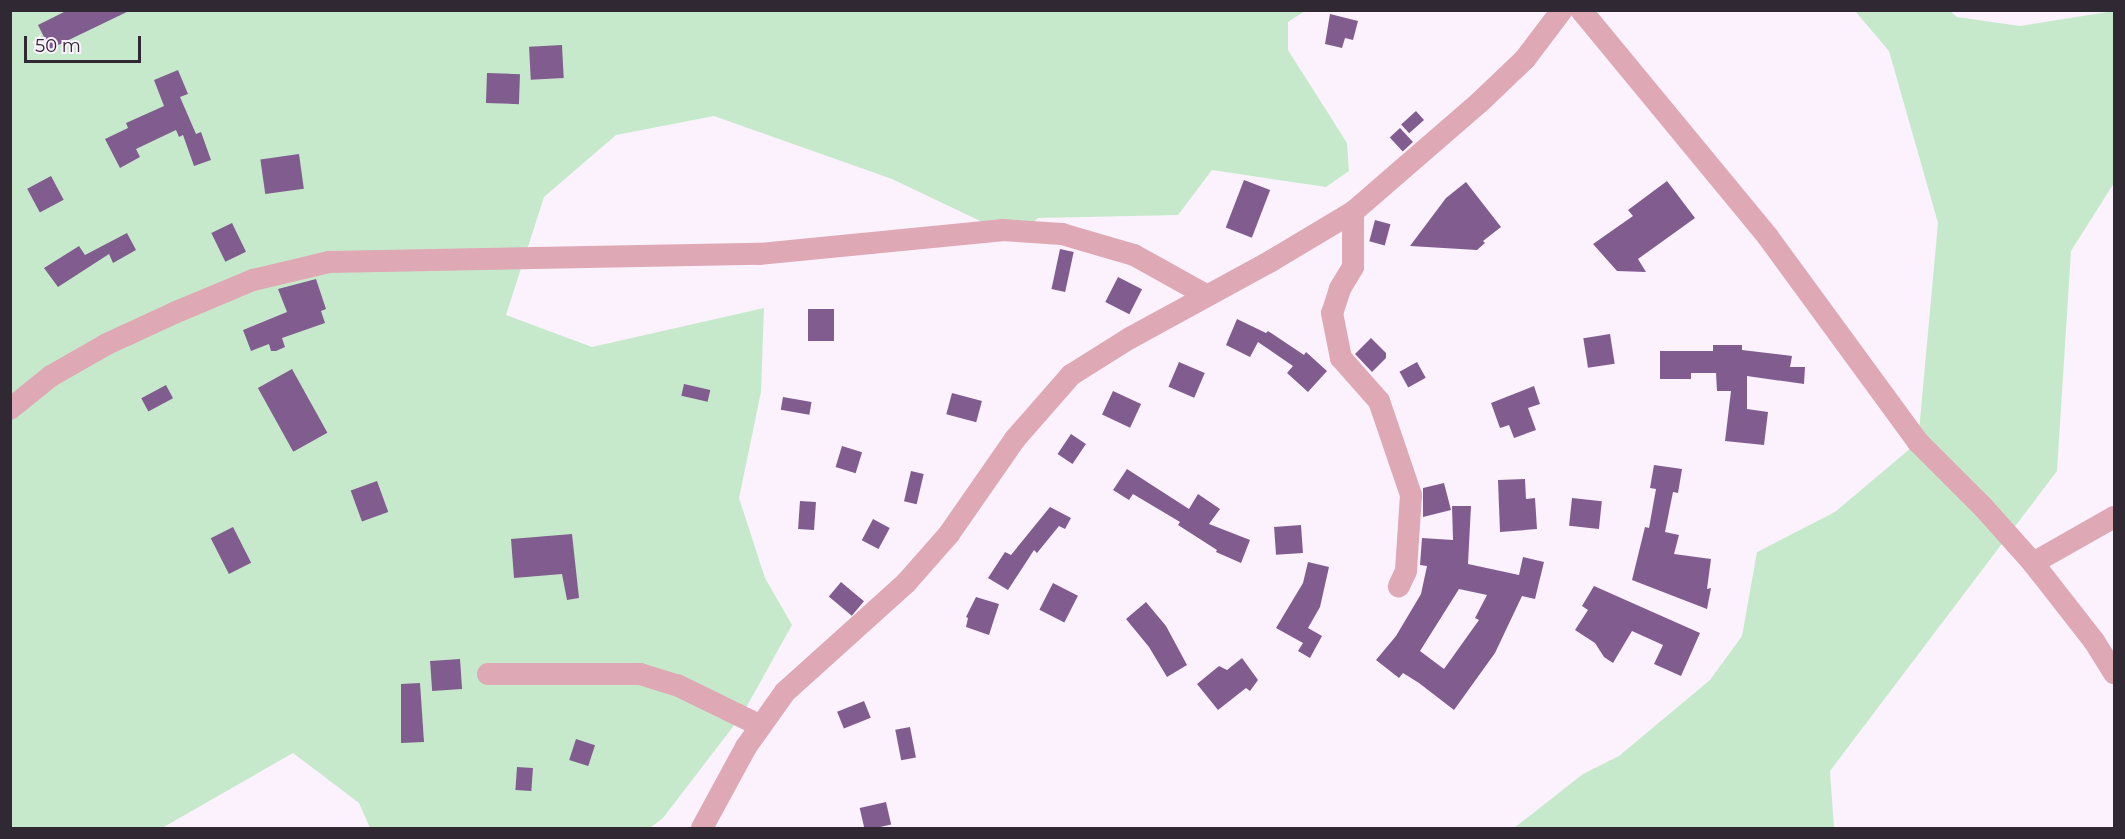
<!DOCTYPE html>
<html>
<head>
<meta charset="utf-8">
<style>
  body { margin:0 }
  #map { position:relative; width:2125px; height:839px; overflow:hidden; background:#fbf2fe; font-family:Montserrat,sans-serif }
  div>[style] { position:absolute }
  .green>* { inset:0; background:#c7e9cb }
  .building>* { inset:0; background:#815d8f; transform-origin:0 0 }
  .minor>* { height:22px; margin:-11px; padding:0 11px; transform-origin:11px; border-radius:11px; background:#dea8b5 }
  span { translate:-50% -50%; white-space:nowrap; text-align:center; line-height:1.15; -webkit-text-stroke:6px #fbf2fe; paint-order:stroke }
  .frame { position:absolute; inset:0; border:12px solid #302833; pointer-events:none }
  .scale { position:absolute; left:24px; top:36px; width:117px; height:27px; box-sizing:border-box; border:3px solid #302833; border-top:0; padding-left:8px; font-size:18px; line-height:21px; white-space:nowrap; color:#302833; -webkit-text-stroke:4px #fbf2fe; paint-order:stroke }
</style>
</head>
<body>
<div id="map">
  <div class="green">
    <i style="clip-path:polygon(10px 11px,1305px 11px,1288px 22px,1288px 50px,1347px 143px,1349px 171px,1326px 187px,1212px 170px,1178px 215px,1038px 218px,1016px 238px,892px 179px,714px 116px,616px 135px,544px 197px,506px 315px,592px 347px,764px 308px,761px 392px,739px 498px,765px 578px,792px 625px,742px 715px,663px 818px,650px 828px,370px 828px,359px 803px,293px 753px,162px 828px,11px 828px)"></i>
    <i style="clip-path:polygon(1855px 11px,1950px 11px,1957px 17px,2020px 26px,2114px 11px,2114px 183px,2071px 251px,2057px 471px,1830px 771px,1834px 828px,1514px 828px,1583px 774px,1619px 756px,1710px 680px,1742px 636px,1757px 552px,1835px 512px,1918px 442px,1938px 223px,1889px 51px)"></i>
  </div>
  <div class="building">
    <i style="clip-path:polygon(68px 10px,131px 10px,50px 49px,38px 25px)"></i>
    <i style="clip-path:polygon(1330px 14px,1358px 21px,1353px 40px,1345px 38px,1342px 48px,1325px 44px)"></i>
    <i style="left:562px;top:45px;width:33px;height:33px;rotate:87deg"></i>
    <i style="clip-path:polygon(178px 70px,188px 94px,180px 97px,196px 134px,201px 132px,211px 160px,194px 166px,183px 135px,179px 137px,176px 130px,136px 149px,140px 157px,120px 168px,105px 139px,128px 128px,126px 123px,164px 106px,154px 80px)"></i>
    <i style="left:487px;top:73px;width:33px;height:30px;rotate:2deg"></i>
    <i style="left:1416px;top:111px;width:12px;height:20px;rotate:48deg"></i>
    <i style="left:1400px;top:128px;width:19px;height:14px;rotate:47deg"></i>
    <i style="left:299px;top:154px;width:35px;height:39px;rotate:82deg"></i>
    <i style="left:51px;top:176px;width:27px;height:27px;rotate:62deg"></i>
    <i style="left:1244px;top:180px;width:28px;height:51px;rotate:21deg"></i>
    <i style="clip-path:polygon(1667px 181px,1695px 218px,1638px 259px,1646px 272px,1617px 271px,1593px 244px,1633px 216px,1628px 210px)"></i>
    <i style="clip-path:polygon(1466px 182px,1501px 227px,1483px 241px,1485px 243px,1477px 250px,1410px 246px,1446px 198px)"></i>
    <i style="left:1375px;top:220px;width:16px;height:22px;rotate:15deg"></i>
    <i style="left:232px;top:223px;width:32px;height:23px;rotate:64deg"></i>
    <i style="clip-path:polygon(127px 233px,136px 250px,113px 263px,109px 254px,58px 287px,44px 268px,79px 246px,85px 255px)"></i>
    <i style="left:1060px;top:249px;width:14px;height:41px;rotate:12deg"></i>
    <i style="left:1118px;top:277px;width:27px;height:28px;rotate:27deg"></i>
    <i style="clip-path:polygon(316px 279px,326px 309px,321px 311px,325px 323px,282px 338px,285px 347px,276px 351px,271px 351px,269px 344px,251px 351px,243px 330px,287px 312px,278px 289px)"></i>
    <i style="left:808px;top:309px;width:26px;height:32px"></i>
    <i style="clip-path:polygon(1237px 319px,1266px 333px,1268px 331px,1304px 355px,1306px 352px,1327px 371px,1308px 392px,1287px 373px,1293px 366px,1258px 342px,1250px 357px,1226px 345px)"></i>
    <i style="left:1610px;top:334px;width:30px;height:27px;rotate:81deg"></i>
    <i style="clip-path:polygon(1371px 338px,1386px 353px,1386px 358px,1372px 372px,1355px 354px)"></i>
    <i style="clip-path:polygon(1713px 345px,1742px 345px,1742px 350px,1792px 356px,1790px 367px,1805px 367px,1804px 384px,1747px 376px,1747px 409px,1768px 412px,1764px 445px,1725px 441px,1731px 391px,1717px 391px,1716px 373px,1691px 373px,1691px 379px,1660px 379px,1660px 351px,1713px 351px)"></i>
    <i style="left:1179px;top:362px;width:28px;height:27px;rotate:23deg"></i>
    <i style="left:1417px;top:362px;width:18px;height:20px;rotate:61deg"></i>
    <i style="left:292px;top:369px;width:73px;height:39px;rotate:61deg"></i>
    <i style="left:684px;top:384px;width:27px;height:12px;rotate:13deg"></i>
    <i style="left:166px;top:385px;width:15px;height:28px;rotate:62deg"></i>
    <i style="clip-path:polygon(1534px 386px,1540px 404px,1528px 408px,1536px 430px,1514px 438px,1509px 425px,1500px 428px,1491px 403px)"></i>
    <i style="left:1113px;top:391px;width:31px;height:26px;rotate:25deg"></i>
    <i style="left:952px;top:393px;width:31px;height:22px;rotate:15deg"></i>
    <i style="left:783px;top:397px;width:29px;height:13px;rotate:10deg"></i>
    <i style="left:1071px;top:434px;width:18px;height:24px;rotate:34deg"></i>
    <i style="left:842px;top:446px;width:21px;height:22px;rotate:17deg"></i>
    <i style="clip-path:polygon(1654px 465px,1682px 469px,1678px 493px,1673px 492px,1665px 532px,1679px 535px,1674px 554px,1711px 559px,1707px 589px,1711px 588px,1707px 609px,1632px 580px,1645px 527px,1649px 528px,1656px 489px,1650px 488px)"></i>
    <i style="clip-path:polygon(1127px 469px,1189px 509px,1198px 494px,1220px 509px,1209px 524px,1250px 540px,1241px 563px,1216px 552px,1217px 550px,1178px 525px,1180px 522px,1133px 494px,1129px 500px,1113px 490px)"></i>
    <i style="left:911px;top:471px;width:13px;height:31px;rotate:13deg"></i>
    <i style="clip-path:polygon(1525px 479px,1526px 499px,1535px 498px,1537px 529px,1500px 532px,1498px 480px)"></i>
    <i style="left:377px;top:481px;width:33px;height:28px;rotate:70deg"></i>
    <i style="clip-path:polygon(1444px 483px,1451px 510px,1423px 517px,1423px 488px)"></i>
    <i style="left:1572px;top:498px;width:30px;height:28px;rotate:6deg"></i>
    <i style="left:800px;top:501px;width:16px;height:28px;rotate:4deg"></i>
    <i style="clip-path:polygon(evenodd,1452px 506px,1471px 506px,1468px 564px,1519px 575px,1523px 557px,1544px 562px,1535px 599px,1522px 596px,1495px 653px,1454px 710px,1419px 683px,1403px 673px,1399px 678px,1376px 660px,1396px 636px,1421px 594px,1427px 566px,1420px 565px,1422px 538px,1453px 540px,1452px 506px,1459px 589px,1487px 595px,1475px 618px,1479px 620px,1444px 669px,1420px 651px,1459px 589px)"></i>
    <i style="clip-path:polygon(1050px 507px,1071px 518px,1065px 529px,1059px 526px,1037px 553px,1034px 550px,1008px 590px,988px 578px,1005px 552px,1011px 555px)"></i>
    <i style="left:873px;top:519px;width:19px;height:24px;rotate:28deg"></i>
    <i style="left:1301px;top:525px;width:28px;height:27px;rotate:86deg"></i>
    <i style="left:233px;top:527px;width:40px;height:25px;rotate:63deg"></i>
    <i style="clip-path:polygon(572px 534px,579px 598px,567px 600px,562px 574px,514px 578px,511px 539px)"></i>
    <i style="clip-path:polygon(1308px 562px,1329px 567px,1320px 607px,1308px 628px,1322px 636px,1310px 658px,1298px 651px,1303px 643px,1276px 628px,1303px 583px)"></i>
    <i style="left:841px;top:582px;width:30px;height:19px;rotate:40deg"></i>
    <i style="left:1053px;top:583px;width:28px;height:30px;rotate:27deg"></i>
    <i style="clip-path:polygon(1594px 586px,1700px 633px,1681px 676px,1654px 664px,1663px 645px,1632px 631px,1613px 663px,1604px 657px,1595px 643px,1575px 630px,1588px 610px,1582px 606px)"></i>
    <i style="clip-path:polygon(976px 597px,999px 604px,989px 635px,966px 627px,968px 618px,966px 617px)"></i>
    <i style="clip-path:polygon(1146px 602px,1166px 626px,1187px 665px,1167px 677px,1149px 647px,1126px 619px)"></i>
    <i style="clip-path:polygon(1242px 658px,1258px 680px,1250px 691px,1246px 688px,1218px 710px,1197px 684px,1219px 666px,1227px 670px)"></i>
    <i style="left:460px;top:659px;width:30px;height:30px;rotate:86deg"></i>
    <i style="clip-path:polygon(420px 683px,424px 742px,401px 743px,401px 684px)"></i>
    <i style="left:864px;top:701px;width:18px;height:29px;rotate:68deg"></i>
    <i style="left:910px;top:727px;width:31px;height:15px;rotate:79deg"></i>
    <i style="left:576px;top:739px;width:20px;height:22px;rotate:18deg"></i>
    <i style="left:517px;top:767px;width:16px;height:23px;rotate:4deg"></i>
    <i style="left:886px;top:802px;width:23px;height:27px;rotate:77deg"></i>
  </div>
  <div class="minor">
    <i style="left:1581px;top:10px;width:294px;rotate:50.5deg"></i>
    <i style="left:1768px;top:237px;width:254px;rotate:53.8deg"></i>
    <i style="left:1918px;top:442px;width:92px;rotate:45deg"></i>
    <i style="left:1983px;top:507px;width:75px;rotate:48.2deg"></i>
    <i style="left:2033px;top:563px;width:99px;rotate:52deg"></i>
    <i style="left:2094px;top:641px;width:38px;rotate:58deg"></i>
    <i style="left:1353px;top:212px;width:55px;rotate:90deg"></i>
    <i style="left:1353px;top:267px;width:26px;rotate:121deg"></i>
    <i style="left:1340px;top:289px;width:25px;rotate:108deg"></i>
    <i style="left:1332px;top:313px;width:46px;rotate:78.7deg"></i>
    <i style="left:1341px;top:358px;width:57px;rotate:48.5deg"></i>
    <i style="left:1379px;top:401px;width:99px;rotate:71.2deg"></i>
    <i style="left:1411px;top:495px;width:76px;rotate:93.8deg"></i>
    <i style="left:1406px;top:571px;width:17px;rotate:115deg"></i>
    <i style="left:10px;top:409px;width:53px;rotate:-38.8deg"></i>
    <i style="left:51px;top:376px;width:64px;rotate:-29.7deg"></i>
    <i style="left:107px;top:344px;width:74px;rotate:-24.8deg"></i>
    <i style="left:174px;top:313px;width:86px;rotate:-22.7deg"></i>
    <i style="left:253px;top:280px;width:78px;rotate:-13.3deg"></i>
    <i style="left:329px;top:262px;width:430px;rotate:-1.1deg"></i>
    <i style="left:759px;top:254px;width:244px;rotate:-5.6deg"></i>
    <i style="left:1002px;top:230px;width:60px;rotate:3.8deg"></i>
    <i style="left:1062px;top:234px;width:75px;rotate:16.3deg"></i>
    <i style="left:1134px;top:255px;width:82px;rotate:29.1deg"></i>
    <i style="left:2033px;top:563px;width:93px;rotate:-29.6deg"></i>
    <i style="left:488px;top:674px;width:152px"></i>
    <i style="left:640px;top:674px;width:39px;rotate:17deg"></i>
    <i style="left:677px;top:685px;width:93px;rotate:26deg"></i>
    <i style="left:702px;top:828px;width:92px;rotate:-61.5deg"></i>
    <i style="left:746px;top:747px;width:67px;rotate:-54.7deg"></i>
    <i style="left:785px;top:692px;width:163px;rotate:-42deg"></i>
    <i style="left:906px;top:583px;width:65px;rotate:-48.7deg"></i>
    <i style="left:949px;top:534px;width:116px;rotate:-55.2deg"></i>
    <i style="left:1015px;top:439px;width:85px;rotate:-48.8deg"></i>
    <i style="left:1071px;top:375px;width:70px;rotate:-32.1deg"></i>
    <i style="left:1130px;top:338px;width:161px;rotate:-28.6deg"></i>
    <i style="left:1271px;top:261px;width:96px;rotate:-30.9deg"></i>
    <i style="left:1353px;top:212px;width:168px;rotate:-40.9deg"></i>
    <i style="left:1480px;top:102px;width:62px;rotate:-43.7deg"></i>
    <i style="left:1525px;top:59px;width:61px;rotate:-52.9deg"></i>
  </div>
  <div class="frame"></div>
  <div class="scale">50 m</div>
</div>
</body>
</html>
